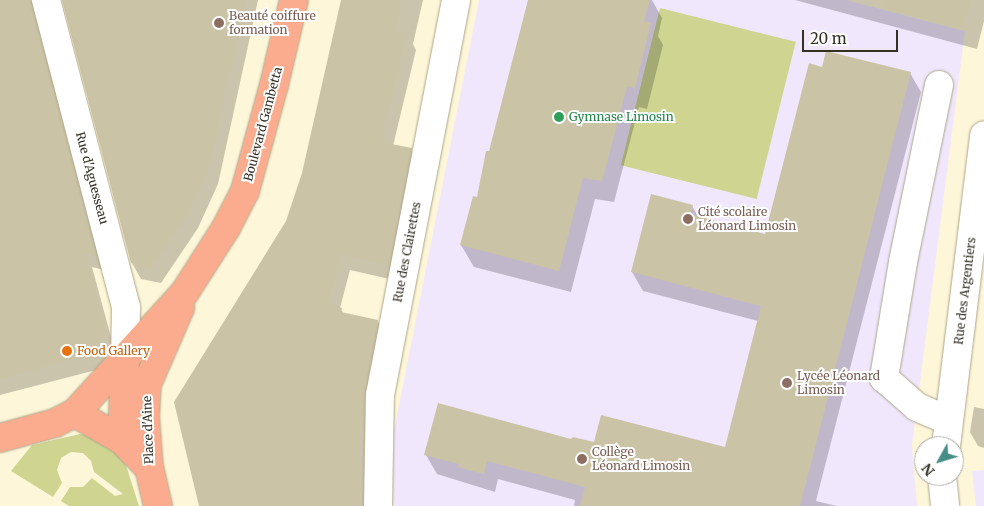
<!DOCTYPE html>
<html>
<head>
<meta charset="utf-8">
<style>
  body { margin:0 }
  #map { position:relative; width:984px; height:506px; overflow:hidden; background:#fef6d8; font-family:Merriweather,serif }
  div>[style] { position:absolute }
  .education>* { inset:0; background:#f0e7fd }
  .green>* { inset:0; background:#cfd591; transform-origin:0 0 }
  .shadow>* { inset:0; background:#0003 }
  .building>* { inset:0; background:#cbc3a6 }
  .roads { filter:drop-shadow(0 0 1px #ada68a) drop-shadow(0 0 1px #ada68a) }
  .minor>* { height:28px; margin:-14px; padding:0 14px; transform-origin:14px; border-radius:14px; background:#fff }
  .major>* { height:28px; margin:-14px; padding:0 14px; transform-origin:14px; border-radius:14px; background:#fbac8f }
  .dots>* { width:14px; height:14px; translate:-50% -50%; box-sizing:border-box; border:2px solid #fff; border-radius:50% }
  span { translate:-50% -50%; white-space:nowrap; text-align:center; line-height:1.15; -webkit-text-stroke:4px #fff; paint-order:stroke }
  .education-label { font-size:12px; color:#785e54 }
  .left { translate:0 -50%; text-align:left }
  .leisure-label { font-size:12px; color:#27864d }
  .street-label { font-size:12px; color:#333024 }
  .food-label { font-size:12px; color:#c56008 }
  .north { position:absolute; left:914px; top:436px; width:50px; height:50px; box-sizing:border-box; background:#fff; border:1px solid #adaca7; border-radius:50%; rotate:231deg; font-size:14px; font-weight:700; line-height:20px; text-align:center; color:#333024 }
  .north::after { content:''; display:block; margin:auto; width:18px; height:22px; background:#478e87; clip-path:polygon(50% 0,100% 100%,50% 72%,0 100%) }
  .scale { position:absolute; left:802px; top:30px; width:96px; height:22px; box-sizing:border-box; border:2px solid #333024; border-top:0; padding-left:6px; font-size:15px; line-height:18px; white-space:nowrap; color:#333024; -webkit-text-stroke:4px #fff; paint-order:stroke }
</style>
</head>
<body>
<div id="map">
  <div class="education">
    <i style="clip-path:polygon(479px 0,846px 0,965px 31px,912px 445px,917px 506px,394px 506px,391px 446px)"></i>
    <i style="clip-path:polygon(984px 470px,984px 506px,976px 506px,972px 471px)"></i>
  </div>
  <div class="green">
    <i style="left:660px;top:8px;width:140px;height:162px;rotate:14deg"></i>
    <i style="clip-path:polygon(80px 434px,89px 436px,108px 444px,125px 462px,139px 506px,69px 506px,61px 501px,70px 487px,83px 487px,92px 478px,115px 496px,123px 494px,94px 472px,91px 461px,83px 453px,71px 452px,61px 458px,57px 470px,62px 483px,53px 497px,11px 471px,32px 445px)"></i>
  </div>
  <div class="shadow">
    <i style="clip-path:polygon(0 0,31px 0,39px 19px,104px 270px,92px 267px,114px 348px,100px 369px,0 395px)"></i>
    <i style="clip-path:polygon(70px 0,258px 0,218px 184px,198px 228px,161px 283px,141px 279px,132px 263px)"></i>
    <i style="clip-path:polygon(342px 0,423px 0,413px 44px,416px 50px,393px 146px,411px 150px,420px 166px,398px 281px,350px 270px,340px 308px,344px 314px,378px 322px,387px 338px,367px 506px,202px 506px,303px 173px)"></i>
    <i style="clip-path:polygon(530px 0,652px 0,662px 18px,658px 36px,663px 45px,647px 109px,639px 107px,614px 202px,595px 199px,571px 292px,474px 267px,461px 245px,478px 198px)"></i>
    <i style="clip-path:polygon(795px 0,984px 0,984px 21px,977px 49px)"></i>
    <i style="clip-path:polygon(823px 68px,910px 73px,921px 92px,816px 501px,837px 506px,574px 506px,575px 500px,498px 479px,495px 492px,437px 474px,426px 455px,572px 440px,595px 444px,726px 449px,758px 321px,643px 291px,632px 272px,692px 206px,699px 218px,766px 235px)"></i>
    <i style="clip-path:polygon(974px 407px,984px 409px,984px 448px,978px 446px,970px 432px)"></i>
  </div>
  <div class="building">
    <i style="clip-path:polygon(0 0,31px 0,96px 256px,85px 253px,106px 333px,91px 354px,0 379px)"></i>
    <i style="clip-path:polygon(62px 0,246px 0,209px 168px,189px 212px,152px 268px,131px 263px)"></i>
    <i style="clip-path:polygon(341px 0,401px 0,395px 30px,407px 33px,381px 142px,412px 148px,389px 265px,341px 254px,328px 304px,342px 308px,341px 312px,378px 320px,358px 444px,360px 506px,199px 506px,174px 402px,286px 221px,302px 173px)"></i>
    <i style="clip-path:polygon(528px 0,650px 0,644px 21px,651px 23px,635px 88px,627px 87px,602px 181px,583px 178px,559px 271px,460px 245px,473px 196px,477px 197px,486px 151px,489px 151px)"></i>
    <i style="clip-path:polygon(883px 0,972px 0,963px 30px,882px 8px)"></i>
    <i style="clip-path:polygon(826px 51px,911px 72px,800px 506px,580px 506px,585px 487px,487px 461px,484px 474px,458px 467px,459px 464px,424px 455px,438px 403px,571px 439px,573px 437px,594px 442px,601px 415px,725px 447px,761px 306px,631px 272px,651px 194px,693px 205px,690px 214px,765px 234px,809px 63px,822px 67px)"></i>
  </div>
  <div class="roads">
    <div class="minor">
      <i style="left:46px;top:0;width:318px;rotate:75.4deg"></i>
      <i style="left:126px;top:308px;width:50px;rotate:91.1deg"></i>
      <i style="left:939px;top:85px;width:181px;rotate:101.5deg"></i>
      <i style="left:903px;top:262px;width:118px;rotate:99.3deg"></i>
      <i style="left:884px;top:378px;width:44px;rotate:41.3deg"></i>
      <i style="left:917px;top:407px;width:34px;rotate:23deg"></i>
      <i style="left:946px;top:446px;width:313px;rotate:-83deg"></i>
      <i style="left:942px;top:476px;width:30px;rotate:84deg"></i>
      <i style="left:378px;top:506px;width:111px;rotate:-89deg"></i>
      <i style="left:380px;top:395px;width:402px;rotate:-79.1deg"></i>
    </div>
    <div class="major">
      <i style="left:75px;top:413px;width:54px;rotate:29.9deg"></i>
      <i style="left:122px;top:440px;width:39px;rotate:46deg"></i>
      <i style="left:0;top:438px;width:57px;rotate:-15.3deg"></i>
      <i style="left:55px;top:423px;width:22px;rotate:-27deg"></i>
      <i style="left:75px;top:413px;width:164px;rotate:-47.7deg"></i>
      <i style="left:185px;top:292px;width:76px;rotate:-57.4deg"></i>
      <i style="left:226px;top:228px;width:42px;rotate:-62.8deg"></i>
      <i style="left:245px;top:191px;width:110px;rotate:-74.7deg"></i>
      <i style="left:274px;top:85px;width:87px;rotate:-76.8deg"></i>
      <i style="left:122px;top:440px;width:82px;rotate:-87.9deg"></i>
      <i style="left:158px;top:506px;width:39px;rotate:-103deg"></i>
      <i style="left:149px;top:468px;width:51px;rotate:-94.5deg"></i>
      <i style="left:145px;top:417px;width:33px;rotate:-87deg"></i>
      <i style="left:147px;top:384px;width:83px;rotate:-66.5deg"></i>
    </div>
  </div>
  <div class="dots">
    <i style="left:219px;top:23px;background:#8d6e63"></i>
    <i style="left:559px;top:117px;background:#2e9e5b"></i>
    <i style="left:688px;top:219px;background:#8d6e63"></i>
    <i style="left:67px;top:351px;background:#e8710a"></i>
    <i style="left:787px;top:383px;background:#8d6e63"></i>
    <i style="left:582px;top:459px;background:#8d6e63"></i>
  </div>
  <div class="education-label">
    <span class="left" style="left:229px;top:23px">Beauté coiffure<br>formation</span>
    <span class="left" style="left:698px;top:219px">Cité scolaire<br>Léonard Limosin</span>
    <span class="left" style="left:797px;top:383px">Lycée Léonard<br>Limosin</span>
    <span class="left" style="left:592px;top:459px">Collège<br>Léonard Limosin</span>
  </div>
  <div class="leisure-label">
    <span class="left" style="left:569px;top:117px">Gymnase Limosin</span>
  </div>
  <div class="street-label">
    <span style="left:263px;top:124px;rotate:-75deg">Boulevard Gambetta</span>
    <span style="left:92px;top:178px;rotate:75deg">Rue d'Aguesseau</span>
    <span style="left:407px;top:252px;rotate:-79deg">Rue des Clairettes</span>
    <span style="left:965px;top:291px;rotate:-83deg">Rue des Argentiers</span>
    <span style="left:148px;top:430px;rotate:-92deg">Place d'Aine</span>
  </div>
  <div class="food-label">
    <span class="left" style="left:77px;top:351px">Food Gallery</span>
  </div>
  <div class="north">N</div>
  <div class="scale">20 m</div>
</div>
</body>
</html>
